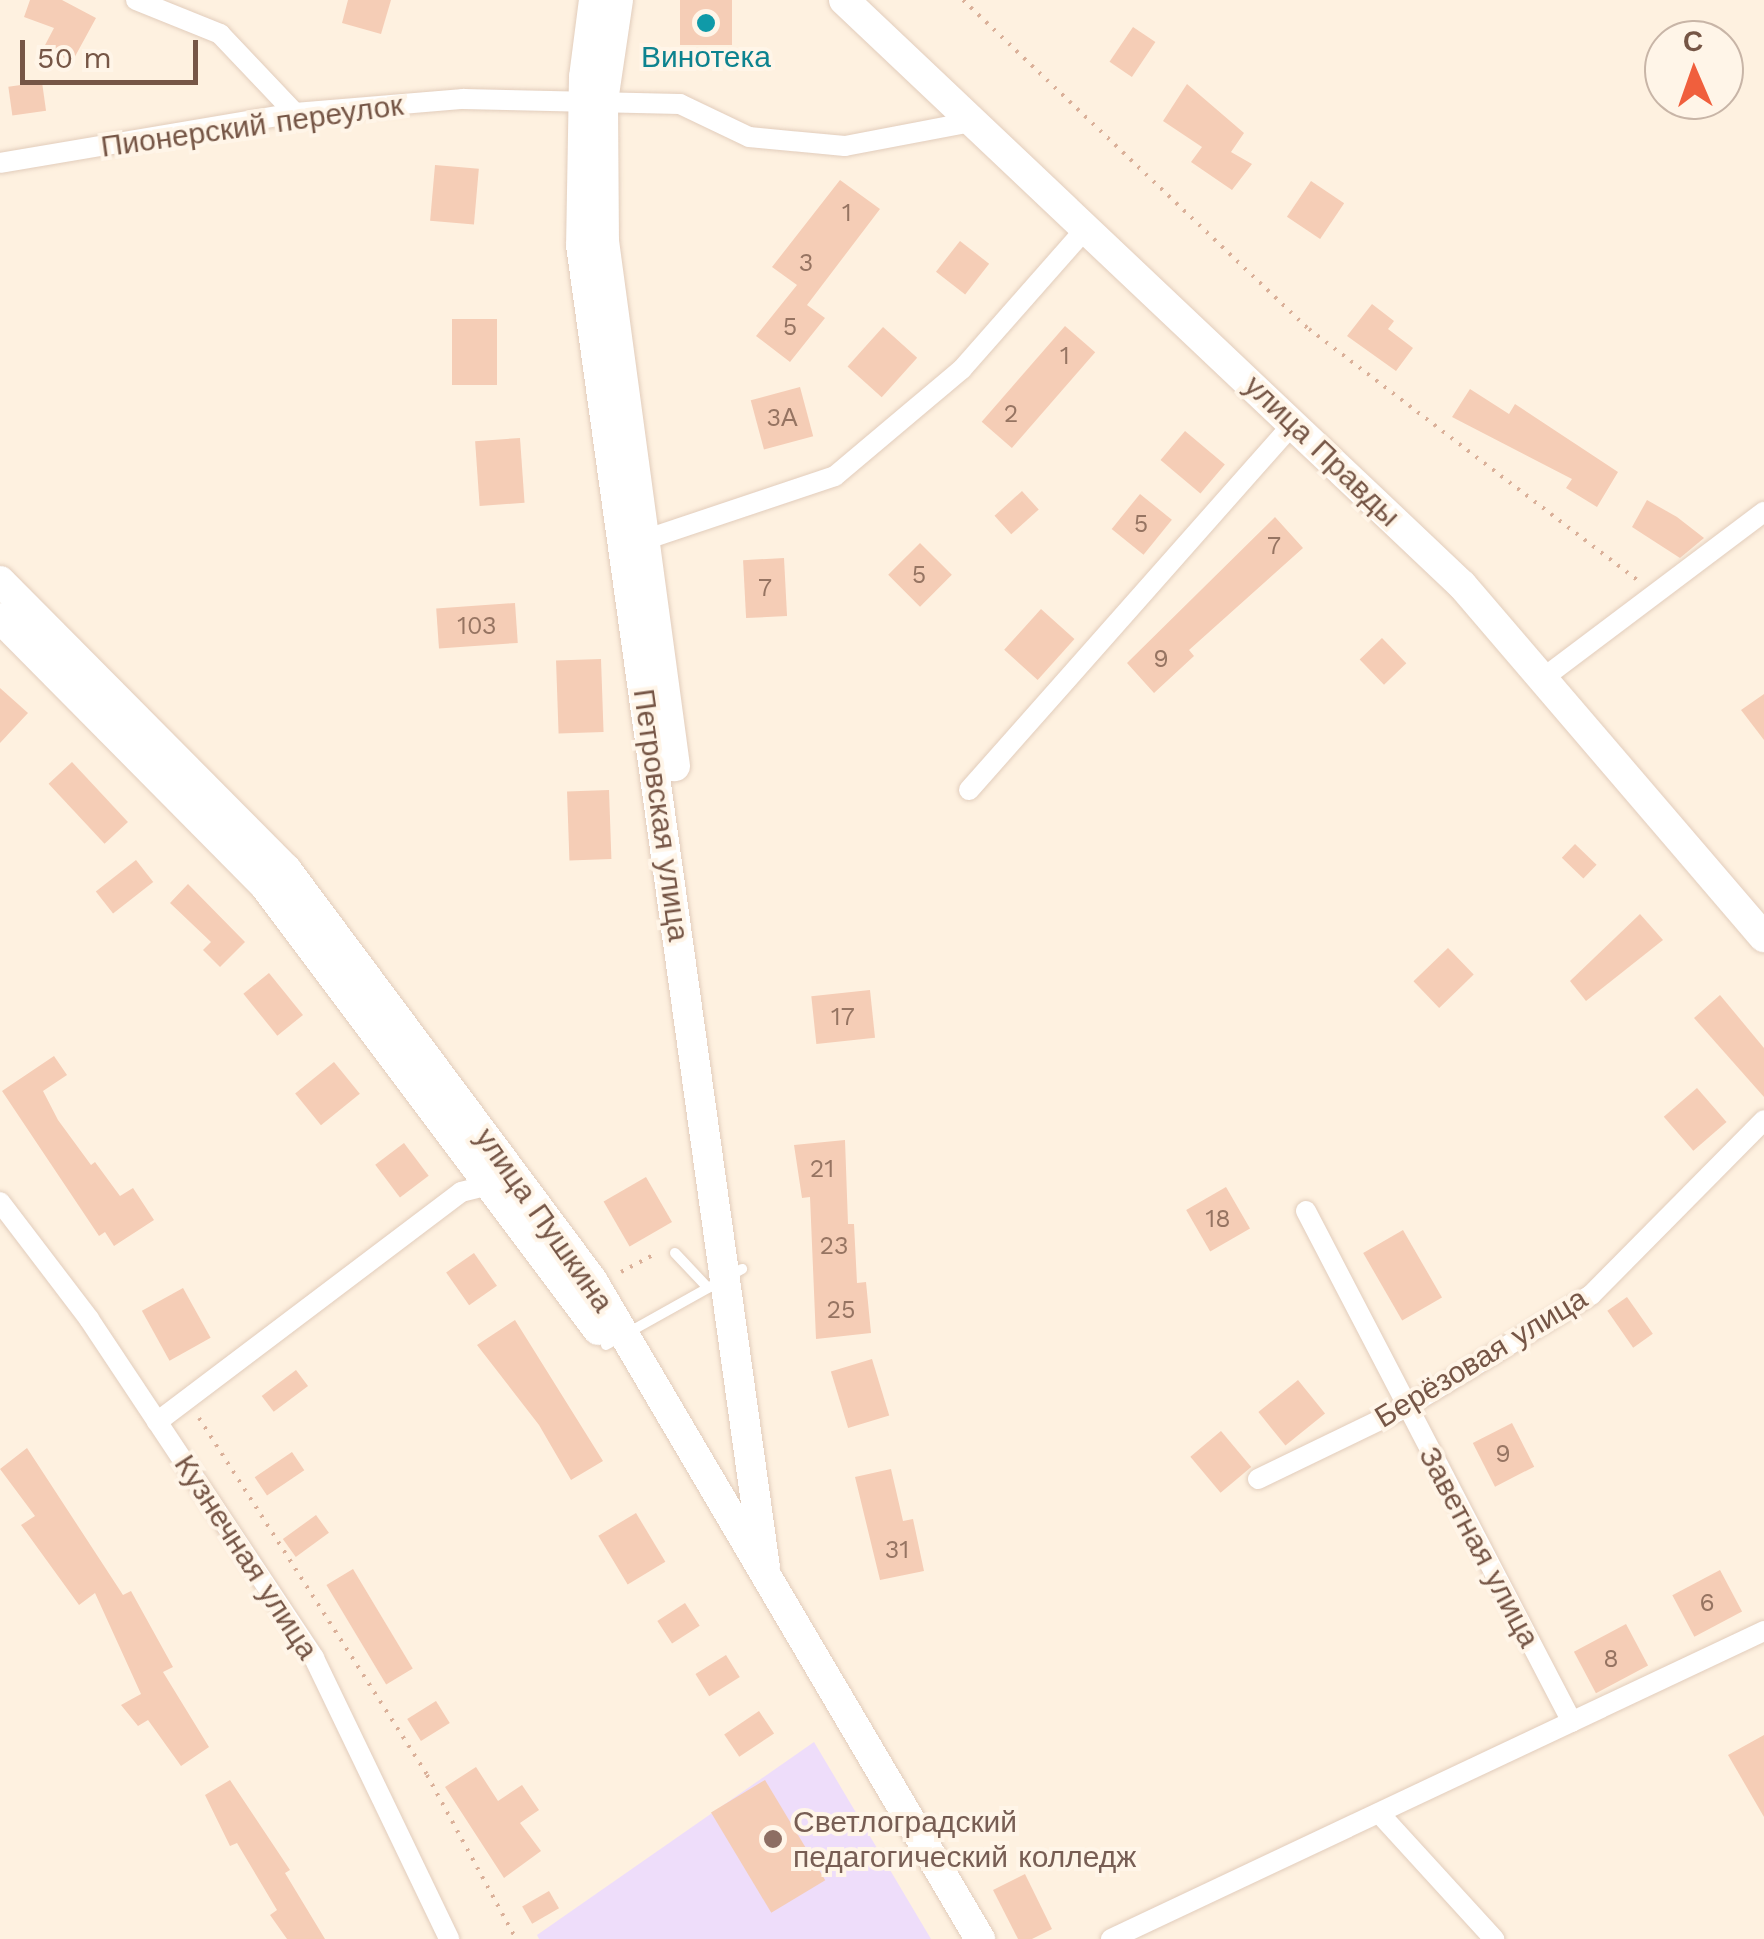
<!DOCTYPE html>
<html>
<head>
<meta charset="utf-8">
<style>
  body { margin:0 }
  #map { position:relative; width:1764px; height:1939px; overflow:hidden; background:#fef1e0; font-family:"Work Sans",sans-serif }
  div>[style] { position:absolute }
  .education>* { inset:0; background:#eeddfa }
  .building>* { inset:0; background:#f5cdb6; transform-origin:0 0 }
  .path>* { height:4px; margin-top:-2px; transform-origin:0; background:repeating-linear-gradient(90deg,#dab099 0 2.5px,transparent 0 10.5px) }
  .roads { filter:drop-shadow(0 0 2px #e2cdbc) drop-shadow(0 0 2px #e2cdbc) }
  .lane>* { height:10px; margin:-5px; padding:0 5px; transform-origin:5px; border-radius:5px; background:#fff }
  .street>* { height:20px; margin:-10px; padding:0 10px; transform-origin:10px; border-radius:10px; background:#fff }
  .secondary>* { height:30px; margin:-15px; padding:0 15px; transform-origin:15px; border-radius:15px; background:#fff }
  .dots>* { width:28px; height:28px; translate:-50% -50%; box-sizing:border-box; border:5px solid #fff5e8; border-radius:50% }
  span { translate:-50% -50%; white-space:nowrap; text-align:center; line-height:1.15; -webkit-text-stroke:8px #fff5e8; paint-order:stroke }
  .number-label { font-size:25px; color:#967462 }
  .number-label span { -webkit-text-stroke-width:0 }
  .culture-label { font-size:30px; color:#0d838f }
  .street-label { font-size:30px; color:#765646 }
  .education-label { font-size:30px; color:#785e54 }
  .left { translate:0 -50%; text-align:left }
  .north { position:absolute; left:1644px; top:20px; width:100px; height:100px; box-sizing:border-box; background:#fff5e8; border:2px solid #c8b5a7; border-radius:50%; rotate:358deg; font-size:28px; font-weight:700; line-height:40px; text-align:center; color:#765646 }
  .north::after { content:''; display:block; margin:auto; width:35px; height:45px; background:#f05f3d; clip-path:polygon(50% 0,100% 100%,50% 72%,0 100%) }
  .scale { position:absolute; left:20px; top:40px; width:178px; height:45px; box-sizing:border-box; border:5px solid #765646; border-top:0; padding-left:12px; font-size:30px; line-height:35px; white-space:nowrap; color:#765646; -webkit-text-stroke:8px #fff5e8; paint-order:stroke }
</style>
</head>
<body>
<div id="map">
  <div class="education">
    <i style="clip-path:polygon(814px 1742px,931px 1939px,539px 1939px,537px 1935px)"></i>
  </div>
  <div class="building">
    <i style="clip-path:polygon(30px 0,62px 0,96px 18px,72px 62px,44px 47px,54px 28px,24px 17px)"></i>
    <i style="clip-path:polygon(348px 0,391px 0,381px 34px,342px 23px)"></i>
    <i style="left:680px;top:0;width:52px;height:45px"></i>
    <i style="left:1133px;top:27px;width:27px;height:42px;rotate:34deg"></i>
    <i style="left:42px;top:82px;width:29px;height:34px;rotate:82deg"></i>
    <i style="clip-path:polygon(1187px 84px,1244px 133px,1231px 152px,1252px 164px,1232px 190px,1191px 162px,1202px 147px,1163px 121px)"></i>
    <i style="left:435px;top:165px;width:44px;height:56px;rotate:5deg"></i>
    <i style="clip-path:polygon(840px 180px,880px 209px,807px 305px,825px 318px,790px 362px,756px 336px,797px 285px,772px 267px)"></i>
    <i style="left:1311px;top:181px;width:40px;height:43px;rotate:34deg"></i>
    <i style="left:960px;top:241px;width:37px;height:39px;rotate:38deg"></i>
    <i style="clip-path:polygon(1372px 304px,1394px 321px,1388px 329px,1413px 348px,1396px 371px,1347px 336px)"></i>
    <i style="left:452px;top:319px;width:45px;height:66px"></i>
    <i style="left:1065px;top:326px;width:40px;height:127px;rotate:41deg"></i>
    <i style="left:883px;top:327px;width:46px;height:53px;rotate:42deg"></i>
    <i style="left:800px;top:387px;width:51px;height:51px;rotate:75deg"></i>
    <i style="clip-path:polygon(1470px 389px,1509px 414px,1515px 404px,1618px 472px,1597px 507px,1566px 488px,1572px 479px,1452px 417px)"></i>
    <i style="left:1185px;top:431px;width:52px;height:38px;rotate:40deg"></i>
    <i style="left:520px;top:438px;width:65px;height:45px;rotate:86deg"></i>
    <i style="left:1022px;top:491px;width:25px;height:37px;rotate:48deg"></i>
    <i style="left:1140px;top:494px;width:41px;height:45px;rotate:39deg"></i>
    <i style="clip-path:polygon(1647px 500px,1677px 517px,1704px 538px,1680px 558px,1632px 527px)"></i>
    <i style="clip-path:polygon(1275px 517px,1303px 548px,1189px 650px,1194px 656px,1154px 693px,1127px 663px)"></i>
    <i style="left:920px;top:543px;width:45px;height:45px;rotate:45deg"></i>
    <i style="left:784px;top:558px;width:58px;height:41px;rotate:87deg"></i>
    <i style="left:515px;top:603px;width:40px;height:79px;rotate:86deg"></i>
    <i style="left:1041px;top:609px;width:45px;height:55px;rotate:42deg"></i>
    <i style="left:1382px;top:638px;width:35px;height:31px;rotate:46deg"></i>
    <i style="left:601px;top:659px;width:73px;height:45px;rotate:88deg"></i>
    <i style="clip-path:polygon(0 688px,28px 713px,0 743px)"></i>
    <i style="clip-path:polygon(1764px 694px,1764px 740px,1741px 710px)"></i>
    <i style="left:72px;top:762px;width:82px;height:32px;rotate:47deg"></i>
    <i style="left:609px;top:790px;width:69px;height:42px;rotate:88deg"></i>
    <i style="left:1575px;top:844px;width:30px;height:19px;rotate:44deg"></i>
    <i style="left:136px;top:860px;width:28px;height:51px;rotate:52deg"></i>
    <i style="clip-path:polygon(188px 884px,245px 942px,220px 967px,203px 950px,211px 942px,170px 903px)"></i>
    <i style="clip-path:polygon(1640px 914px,1663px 940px,1586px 1001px,1570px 981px)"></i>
    <i style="left:1448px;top:948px;width:37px;height:48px;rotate:46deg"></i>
    <i style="left:269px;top:973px;width:54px;height:33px;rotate:51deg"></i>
    <i style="left:870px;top:990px;width:48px;height:59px;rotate:84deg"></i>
    <i style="clip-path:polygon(1720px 995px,1764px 1048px,1764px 1097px,1694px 1018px)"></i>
    <i style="clip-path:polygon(54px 1056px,67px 1075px,43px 1091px,58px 1120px,91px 1165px,95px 1162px,120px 1196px,133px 1188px,154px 1220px,114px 1246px,105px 1232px,99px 1236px,2px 1091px)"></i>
    <i style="left:334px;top:1062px;width:41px;height:50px;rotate:51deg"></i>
    <i style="left:1697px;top:1088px;width:45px;height:44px;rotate:49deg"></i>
    <i style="clip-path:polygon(845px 1140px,848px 1224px,854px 1224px,857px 1283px,866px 1282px,871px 1333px,816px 1339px,810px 1197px,802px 1198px,794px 1145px)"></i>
    <i style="left:404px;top:1143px;width:41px;height:36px;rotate:53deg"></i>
    <i style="left:646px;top:1177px;width:52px;height:49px;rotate:60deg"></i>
    <i style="left:1226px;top:1187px;width:48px;height:46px;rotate:60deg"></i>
    <i style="left:1403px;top:1230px;width:78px;height:46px;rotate:60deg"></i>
    <i style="left:474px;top:1253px;width:40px;height:34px;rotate:55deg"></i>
    <i style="left:183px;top:1288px;width:57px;height:47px;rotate:61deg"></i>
    <i style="left:1627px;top:1297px;width:45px;height:24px;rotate:55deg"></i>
    <i style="clip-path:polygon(515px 1320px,603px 1461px,571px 1480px,539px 1425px,477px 1345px)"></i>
    <i style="left:872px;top:1359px;width:59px;height:43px;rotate:73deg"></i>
    <i style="left:296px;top:1370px;width:20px;height:43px;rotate:53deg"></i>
    <i style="left:1298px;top:1380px;width:43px;height:51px;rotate:51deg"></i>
    <i style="left:1512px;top:1423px;width:49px;height:44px;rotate:63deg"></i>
    <i style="left:1221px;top:1431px;width:47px;height:40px;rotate:50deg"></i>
    <i style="clip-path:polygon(27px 1448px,123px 1595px,131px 1591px,173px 1667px,163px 1672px,209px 1747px,181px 1766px,148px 1720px,138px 1726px,121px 1705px,141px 1694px,95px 1593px,79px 1605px,21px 1525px,35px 1516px,0 1469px)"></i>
    <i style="left:292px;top:1452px;width:22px;height:45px;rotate:56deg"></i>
    <i style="clip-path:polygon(891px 1469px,903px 1521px,913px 1519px,924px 1571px,880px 1580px,855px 1477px)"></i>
    <i style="left:636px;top:1513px;width:57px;height:44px;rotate:59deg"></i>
    <i style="left:316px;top:1515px;width:22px;height:41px;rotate:54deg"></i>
    <i style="left:353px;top:1569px;width:116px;height:31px;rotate:59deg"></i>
    <i style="left:1720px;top:1570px;width:47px;height:54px;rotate:62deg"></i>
    <i style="left:685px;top:1603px;width:27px;height:33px;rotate:57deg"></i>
    <i style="left:1626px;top:1624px;width:47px;height:59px;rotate:62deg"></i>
    <i style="left:726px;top:1655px;width:26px;height:36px;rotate:58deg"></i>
    <i style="left:436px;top:1701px;width:26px;height:34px;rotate:58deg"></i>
    <i style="left:759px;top:1711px;width:27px;height:42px;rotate:56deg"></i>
    <i style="clip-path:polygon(1764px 1735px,1764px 1817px,1728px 1755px)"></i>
    <i style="clip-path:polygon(476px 1767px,498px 1801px,522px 1785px,539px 1810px,520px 1823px,541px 1851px,504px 1878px,445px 1787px)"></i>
    <i style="clip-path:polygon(230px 1780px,290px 1870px,285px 1873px,325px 1939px,287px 1939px,270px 1915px,277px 1910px,237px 1843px,230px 1846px,205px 1795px)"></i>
    <i style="left:765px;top:1780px;width:117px;height:63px;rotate:59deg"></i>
    <i style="clip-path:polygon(1025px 1874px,1052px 1929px,1032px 1939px,1018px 1939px,993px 1890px)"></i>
    <i style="left:549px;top:1891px;width:20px;height:31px;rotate:60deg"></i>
  </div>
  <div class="path">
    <i style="left:963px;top:0;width:477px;rotate:43.6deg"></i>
    <i style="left:1309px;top:329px;width:413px;rotate:37.4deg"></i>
    <i style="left:621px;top:1272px;width:40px;rotate:-28deg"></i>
    <i style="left:199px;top:1418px;width:424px;rotate:57.4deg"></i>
    <i style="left:427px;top:1775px;width:187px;rotate:61.5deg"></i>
  </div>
  <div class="roads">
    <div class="lane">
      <i style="left:675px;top:1253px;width:48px;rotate:46.7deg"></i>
      <i style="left:606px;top:1345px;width:156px;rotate:-29.2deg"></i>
    </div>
    <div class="street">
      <i style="left:136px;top:0;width:91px;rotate:22deg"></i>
      <i style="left:220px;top:34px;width:109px;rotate:46.5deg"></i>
      <i style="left:0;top:163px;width:299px;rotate:-9.6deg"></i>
      <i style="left:295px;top:113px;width:169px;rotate:-4.8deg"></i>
      <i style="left:463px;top:99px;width:217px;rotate:1.3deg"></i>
      <i style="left:680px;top:104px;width:76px;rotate:25.6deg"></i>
      <i style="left:749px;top:137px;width:96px;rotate:5.4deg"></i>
      <i style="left:845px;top:146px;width:133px;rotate:-10.8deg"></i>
      <i style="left:644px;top:540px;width:201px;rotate:-18.5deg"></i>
      <i style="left:835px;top:476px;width:166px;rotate:-40.1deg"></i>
      <i style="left:962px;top:369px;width:191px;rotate:-48.6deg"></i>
      <i style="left:1542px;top:679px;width:278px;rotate:-37deg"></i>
      <i style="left:969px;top:790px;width:489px;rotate:-48.5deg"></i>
      <i style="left:0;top:1202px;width:147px;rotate:52.7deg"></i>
      <i style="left:89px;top:1319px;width:407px;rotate:56.4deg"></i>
      <i style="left:314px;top:1658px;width:312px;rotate:64.3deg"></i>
      <i style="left:1306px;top:1211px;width:576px;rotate:62.5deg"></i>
      <i style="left:157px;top:1422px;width:381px;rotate:-37.1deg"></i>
      <i style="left:461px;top:1192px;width:37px;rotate:-14deg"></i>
      <i style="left:1258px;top:1479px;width:163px;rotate:-25.8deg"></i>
      <i style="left:1405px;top:1408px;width:218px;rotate:-31.3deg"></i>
      <i style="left:1591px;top:1295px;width:246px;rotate:-45.3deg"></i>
      <i style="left:1379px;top:1813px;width:171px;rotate:47.6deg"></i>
      <i style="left:1111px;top:1939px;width:722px;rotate:-25.25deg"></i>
    </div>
    <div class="secondary">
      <i style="left:594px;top:0;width:78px;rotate:97.4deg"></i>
      <i style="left:584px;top:77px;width:168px;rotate:91deg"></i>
      <i style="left:581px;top:245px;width:1335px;rotate:82.08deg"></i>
      <i style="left:618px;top:0;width:102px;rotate:98.4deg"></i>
      <i style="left:603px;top:101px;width:140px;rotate:89.6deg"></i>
      <i style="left:604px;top:241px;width:530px;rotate:82.3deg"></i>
      <i style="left:844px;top:0;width:851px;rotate:43.43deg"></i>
      <i style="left:1462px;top:585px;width:464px;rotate:49.4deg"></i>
      <i style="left:0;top:581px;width:406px;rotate:45.2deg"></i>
      <i style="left:286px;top:869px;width:512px;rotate:53.33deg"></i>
      <i style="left:592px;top:1280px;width:765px;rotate:59.51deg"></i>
      <i style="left:0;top:618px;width:377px;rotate:45.3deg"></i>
      <i style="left:265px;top:886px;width:555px;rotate:53.13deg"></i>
    </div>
  </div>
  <div class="dots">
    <i style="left:706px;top:23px;background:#0f9aa8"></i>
    <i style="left:773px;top:1839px;background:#8d6e63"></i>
  </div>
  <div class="number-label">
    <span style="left:847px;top:213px">1</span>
    <span style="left:806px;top:263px">3</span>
    <span style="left:790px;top:327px">5</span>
    <span style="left:1065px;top:356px">1</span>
    <span style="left:1011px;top:414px">2</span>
    <span style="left:782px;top:418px">3А</span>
    <span style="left:1141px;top:524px">5</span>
    <span style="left:1274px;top:546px">7</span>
    <span style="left:919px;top:575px">5</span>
    <span style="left:765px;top:588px">7</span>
    <span style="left:477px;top:626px">103</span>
    <span style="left:1161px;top:659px">9</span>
    <span style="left:843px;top:1017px">17</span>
    <span style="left:822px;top:1169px">21</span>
    <span style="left:1218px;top:1219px">18</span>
    <span style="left:834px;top:1246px">23</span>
    <span style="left:841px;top:1310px">25</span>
    <span style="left:1503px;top:1454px">9</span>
    <span style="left:897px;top:1550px">31</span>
    <span style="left:1707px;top:1603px">6</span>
    <span style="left:1611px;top:1659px">8</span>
  </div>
  <div class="culture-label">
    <span style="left:706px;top:57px">Винотека</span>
  </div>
  <div class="street-label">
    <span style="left:252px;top:126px;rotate:-8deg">Пионерский переулок</span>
    <span style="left:1322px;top:451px;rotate:44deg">улица Правды</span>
    <span style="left:661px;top:815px;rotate:82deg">Петровская улица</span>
    <span style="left:544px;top:1220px;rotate:55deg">улица Пушкина</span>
    <span style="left:1481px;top:1358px;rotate:-31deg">Берёзовая улица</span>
    <span style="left:1479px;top:1547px;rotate:62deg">Заветная улица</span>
    <span style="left:246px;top:1557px;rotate:57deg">Кузнечная улица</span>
  </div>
  <div class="education-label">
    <span class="left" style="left:793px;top:1839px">Светлоградский<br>педагогический колледж</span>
  </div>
  <div class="north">С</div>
  <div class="scale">50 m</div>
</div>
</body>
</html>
